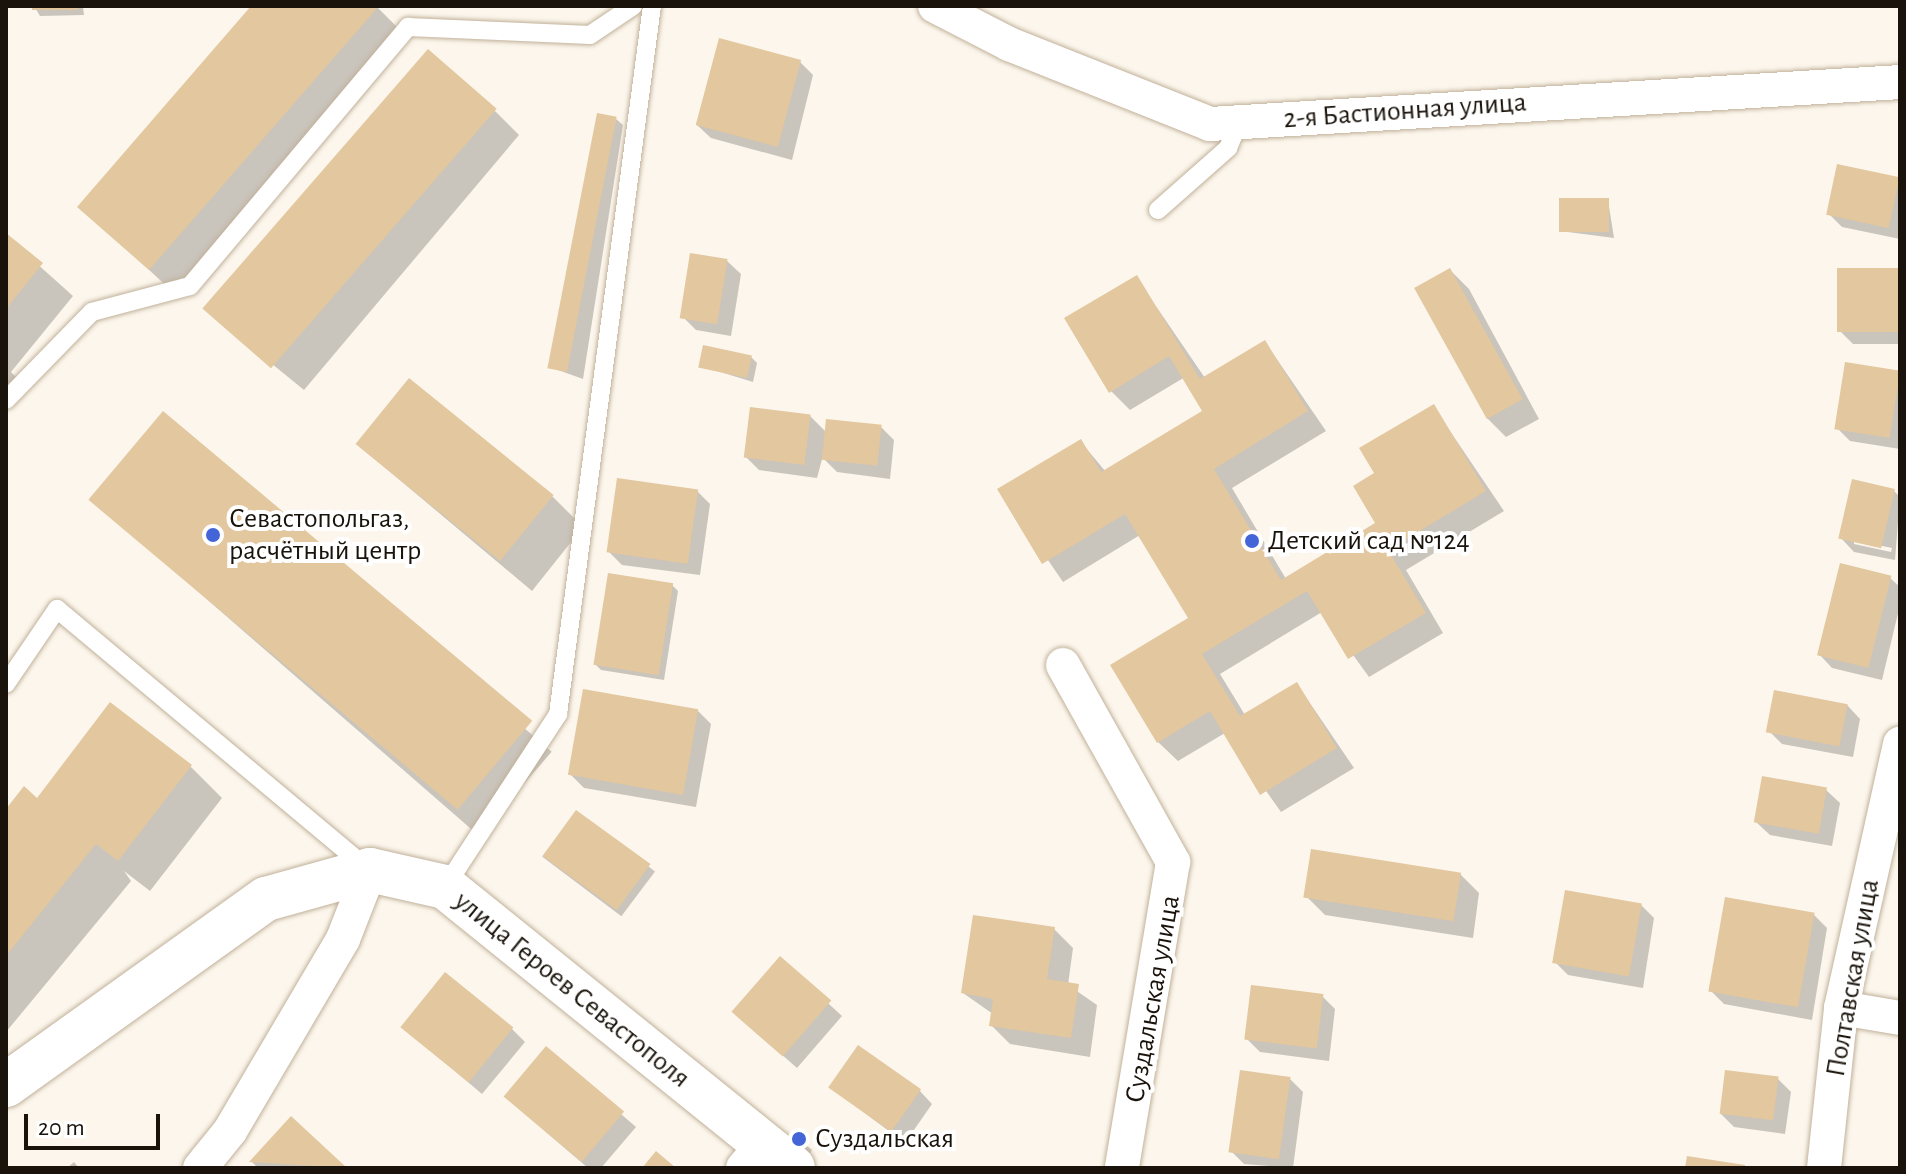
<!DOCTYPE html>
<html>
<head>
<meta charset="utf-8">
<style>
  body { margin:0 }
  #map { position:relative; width:1906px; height:1174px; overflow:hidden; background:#fcf6ec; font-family:"Alegreya Sans",sans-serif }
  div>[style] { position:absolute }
  .shadow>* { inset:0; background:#0003; transform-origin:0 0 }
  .building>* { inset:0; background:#e2c79f; transform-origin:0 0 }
  .roads { filter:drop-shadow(0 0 2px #c1b19a) drop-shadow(0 0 2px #c1b19a) }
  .service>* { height:18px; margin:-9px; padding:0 9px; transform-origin:9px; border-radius:9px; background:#fff }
  .minor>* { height:34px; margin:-17px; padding:0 17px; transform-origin:17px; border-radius:17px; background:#fff }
  .secondary>* { height:44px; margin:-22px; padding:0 22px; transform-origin:22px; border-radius:22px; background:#fff }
  .dots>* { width:22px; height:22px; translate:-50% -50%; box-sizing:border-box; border:4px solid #fff; border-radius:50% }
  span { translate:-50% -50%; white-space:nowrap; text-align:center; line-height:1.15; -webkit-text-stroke:8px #fff; paint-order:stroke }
  .street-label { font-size:28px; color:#19130b }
  .poi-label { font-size:28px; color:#19130b }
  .left { translate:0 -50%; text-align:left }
  .frame { position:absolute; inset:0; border:8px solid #19130b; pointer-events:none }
  .scale { position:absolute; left:24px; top:1114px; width:136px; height:36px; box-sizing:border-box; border:4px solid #19130b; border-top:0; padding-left:10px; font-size:24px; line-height:28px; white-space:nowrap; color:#19130b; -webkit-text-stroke:6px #fff; paint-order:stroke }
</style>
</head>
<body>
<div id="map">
  <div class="shadow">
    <i style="clip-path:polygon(34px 6px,83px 6px,84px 15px,40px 16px)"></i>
    <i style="clip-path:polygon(254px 6px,376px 6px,402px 32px,174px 293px,80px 206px)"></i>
    <i style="clip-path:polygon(800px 62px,813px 75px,792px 160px,711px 138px,697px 125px)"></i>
    <i style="clip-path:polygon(495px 111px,519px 135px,304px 390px,207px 311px)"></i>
    <i style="clip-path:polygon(616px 119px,623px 125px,583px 379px,558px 370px)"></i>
    <i style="clip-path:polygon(1838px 166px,1900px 179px,1900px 239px,1842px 227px,1829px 214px)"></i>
    <i style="clip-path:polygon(1608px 200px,1614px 238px,1560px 231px)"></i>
    <i style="clip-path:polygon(6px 236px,73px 296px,11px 372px,18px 379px,6px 393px)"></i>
    <i style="clip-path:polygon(727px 261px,741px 274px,731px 336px,696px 330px,683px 317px)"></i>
    <i style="clip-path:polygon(1450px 270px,1469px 289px,1539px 419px,1506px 437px,1487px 418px)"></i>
    <i style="clip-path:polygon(1900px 270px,1900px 344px,1853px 344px,1840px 331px)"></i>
    <i style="clip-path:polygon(1136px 277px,1205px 378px,1265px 342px,1326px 431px,1232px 488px,1286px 579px,1378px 524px,1377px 474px,1433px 406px,1504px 511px,1406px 570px,1443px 633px,1369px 677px,1322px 612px,1220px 674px,1245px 715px,1297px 684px,1354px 768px,1281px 812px,1225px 733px,1178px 761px,1158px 742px,1191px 619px,1140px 535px,1063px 582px,1000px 490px,1080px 441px,1106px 472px,1205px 412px,1185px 377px,1130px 410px,1111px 391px)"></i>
    <i style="clip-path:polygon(751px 357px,757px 363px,753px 382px,701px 366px)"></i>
    <i style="clip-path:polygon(1847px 364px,1900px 373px,1900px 449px,1850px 441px,1837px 428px)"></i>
    <i style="left:163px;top:414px;width:515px;height:111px;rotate:41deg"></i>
    <i style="clip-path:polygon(810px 416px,827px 433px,881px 427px,894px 440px,890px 479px,837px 472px,824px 459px,826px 444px,817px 478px,759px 470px,746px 457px)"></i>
    <i style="clip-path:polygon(358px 445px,552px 496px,583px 527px,532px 591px)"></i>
    <i style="clip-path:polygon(697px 491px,710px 504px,700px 575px,622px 565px,609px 552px)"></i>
    <i style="clip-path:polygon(evenodd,1894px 491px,1900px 497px,1895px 560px,1854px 552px,1841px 538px,1894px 491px,1854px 540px,1892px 548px,1891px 552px,1854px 544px,1854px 540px)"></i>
    <i style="clip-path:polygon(1890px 578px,1900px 587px,1900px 605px,1882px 680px,1832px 668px,1819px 654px)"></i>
    <i style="clip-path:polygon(672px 585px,678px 591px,664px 680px,601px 670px,595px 664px)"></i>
    <i style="clip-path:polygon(1847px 705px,1860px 719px,1853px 757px,1782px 744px,1769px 731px)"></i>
    <i style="clip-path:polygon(698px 711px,711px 724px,696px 807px,584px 788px,571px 775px)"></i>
    <i style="clip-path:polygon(191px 767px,222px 798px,150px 891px,124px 871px,131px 881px,6px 1032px,6px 812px)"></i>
    <i style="clip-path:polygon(1826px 790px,1840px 803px,1832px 846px,1770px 835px,1756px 822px)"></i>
    <i style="left:576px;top:812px;width:99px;height:56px;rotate:37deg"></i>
    <i style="clip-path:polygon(1460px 874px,1479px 893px,1473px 938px,1325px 915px,1306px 896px)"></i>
    <i style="clip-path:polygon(1641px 905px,1654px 918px,1643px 988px,1568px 975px,1555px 962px)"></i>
    <i style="clip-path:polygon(1814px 915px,1827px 928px,1812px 1020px,1724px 1004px,1711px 991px)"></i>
    <i style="clip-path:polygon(1054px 929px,1073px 948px,1068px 985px,1097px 1005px,1090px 1057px,1010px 1044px,991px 1025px,993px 1014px,963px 993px)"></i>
    <i style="clip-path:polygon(780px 959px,842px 1016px,797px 1068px,747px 1024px)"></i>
    <i style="clip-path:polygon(1322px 996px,1335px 1009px,1329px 1061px,1260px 1052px,1247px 1039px)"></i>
    <i style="clip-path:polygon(403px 1027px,512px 1029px,525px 1042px,482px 1094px)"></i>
    <i style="clip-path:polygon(546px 1049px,636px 1127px,601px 1168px,588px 1168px,519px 1109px)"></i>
    <i style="clip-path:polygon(1290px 1079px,1303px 1092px,1293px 1168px,1244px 1164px,1231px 1151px)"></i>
    <i style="clip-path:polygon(1778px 1079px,1791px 1092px,1785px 1134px,1734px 1127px,1721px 1114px)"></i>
    <i style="clip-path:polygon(831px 1088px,919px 1090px,932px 1104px,905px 1143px)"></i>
    <i style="clip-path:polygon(291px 1119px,345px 1168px,258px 1168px,252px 1162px)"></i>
    <i style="clip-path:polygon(791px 1133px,812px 1150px,810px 1154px,788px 1137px)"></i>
    <i style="clip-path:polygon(74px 1162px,79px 1168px,67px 1168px)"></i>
  </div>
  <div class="building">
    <i style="left:32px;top:6px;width:46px;height:4px"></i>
    <i style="clip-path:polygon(251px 6px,379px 6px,149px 270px,77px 207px)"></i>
    <i style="left:719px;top:38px;width:85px;height:90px;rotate:15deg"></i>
    <i style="left:428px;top:49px;width:91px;height:344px;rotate:41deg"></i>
    <i style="left:597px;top:113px;width:20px;height:260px;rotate:11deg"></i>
    <i style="left:1837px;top:164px;width:64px;height:52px;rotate:12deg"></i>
    <i style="left:1559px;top:198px;width:50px;height:34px"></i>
    <i style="clip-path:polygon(6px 233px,43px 263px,6px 309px)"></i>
    <i style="left:690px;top:253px;width:38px;height:66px;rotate:9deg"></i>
    <i style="left:1450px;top:268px;width:150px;height:41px;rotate:61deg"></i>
    <i style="left:1837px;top:268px;width:63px;height:64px"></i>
    <i style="clip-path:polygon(1137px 275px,1200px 379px,1265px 340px,1308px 411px,1214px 469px,1281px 580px,1375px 523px,1353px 486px,1374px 473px,1359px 448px,1434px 404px,1486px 491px,1388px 550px,1426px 613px,1348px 659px,1307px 591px,1202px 654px,1240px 716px,1297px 682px,1337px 748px,1260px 795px,1210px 711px,1157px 743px,1110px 665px,1188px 618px,1125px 514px,1042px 564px,997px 489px,1081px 439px,1101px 472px,1202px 411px,1169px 356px,1109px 393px,1064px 318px)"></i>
    <i style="left:703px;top:345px;width:50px;height:23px;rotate:12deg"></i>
    <i style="left:1845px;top:362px;width:56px;height:68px;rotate:9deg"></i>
    <i style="left:409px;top:378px;width:186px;height:85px;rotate:39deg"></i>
    <i style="left:750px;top:407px;width:61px;height:51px;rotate:7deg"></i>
    <i style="left:163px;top:411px;width:482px;height:116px;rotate:40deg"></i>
    <i style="left:826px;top:419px;width:56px;height:41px;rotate:6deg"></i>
    <i style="left:617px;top:478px;width:82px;height:75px;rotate:8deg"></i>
    <i style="left:1852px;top:479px;width:44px;height:61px;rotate:13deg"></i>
    <i style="left:1840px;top:563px;width:53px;height:95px;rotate:14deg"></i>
    <i style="left:608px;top:573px;width:66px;height:93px;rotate:9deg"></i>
    <i style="left:583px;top:689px;width:117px;height:87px;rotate:10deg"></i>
    <i style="left:1774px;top:690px;width:75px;height:43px;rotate:11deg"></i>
    <i style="clip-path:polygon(110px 702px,192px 765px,118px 861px,96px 844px,6px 956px,6px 809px,24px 786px,37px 798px)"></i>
    <i style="left:1762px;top:776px;width:66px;height:47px;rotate:10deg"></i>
    <i style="left:576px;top:810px;width:92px;height:57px;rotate:36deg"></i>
    <i style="left:1311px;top:849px;width:152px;height:49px;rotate:9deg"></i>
    <i style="left:1565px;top:890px;width:78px;height:74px;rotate:10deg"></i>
    <i style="left:1725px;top:897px;width:91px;height:96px;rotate:10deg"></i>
    <i style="clip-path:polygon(973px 915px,1055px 927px,1047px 979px,1079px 984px,1071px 1038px,989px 1026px,993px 999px,961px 993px)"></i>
    <i style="left:780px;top:956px;width:68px;height:74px;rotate:41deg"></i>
    <i style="left:445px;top:972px;width:88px;height:71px;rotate:39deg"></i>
    <i style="left:1251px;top:985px;width:73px;height:55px;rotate:7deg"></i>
    <i style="left:858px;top:1045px;width:77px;height:52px;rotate:35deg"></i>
    <i style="left:546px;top:1046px;width:102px;height:66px;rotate:40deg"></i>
    <i style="left:1240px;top:1070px;width:51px;height:83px;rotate:8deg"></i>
    <i style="left:1725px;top:1070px;width:54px;height:44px;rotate:7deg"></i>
    <i style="clip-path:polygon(291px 1116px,347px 1168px,249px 1162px)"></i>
    <i style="clip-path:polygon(656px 1151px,676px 1168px,642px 1168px)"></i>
    <i style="clip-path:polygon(1687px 1156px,1745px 1165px,1745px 1168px,1685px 1168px)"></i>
  </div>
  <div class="roads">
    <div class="service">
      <i style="left:1158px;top:210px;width:94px;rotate:-41.5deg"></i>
      <i style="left:1228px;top:148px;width:28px;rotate:-67deg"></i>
      <i style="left:6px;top:400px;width:123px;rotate:-45.7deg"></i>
      <i style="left:92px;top:312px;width:101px;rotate:-14.9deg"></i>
      <i style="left:190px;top:286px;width:339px;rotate:-49.9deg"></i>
      <i style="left:408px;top:27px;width:182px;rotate:2.5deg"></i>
      <i style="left:590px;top:35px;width:52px;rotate:-34deg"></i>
      <i style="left:6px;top:684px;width:91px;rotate:-55.8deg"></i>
      <i style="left:57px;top:609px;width:403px;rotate:39.9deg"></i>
      <i style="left:445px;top:887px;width:207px;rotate:-56.8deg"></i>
      <i style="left:558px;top:714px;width:714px;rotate:-82.44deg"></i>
    </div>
    <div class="minor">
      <i style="left:935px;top:6px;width:83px;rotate:27.2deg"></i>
      <i style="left:1009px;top:44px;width:216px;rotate:21.7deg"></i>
      <i style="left:1210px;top:124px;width:691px;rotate:-3.48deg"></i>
      <i style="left:1063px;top:665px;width:226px;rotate:60.8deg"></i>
      <i style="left:1173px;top:862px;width:310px;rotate:99.5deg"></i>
      <i style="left:1841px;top:1008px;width:60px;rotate:9.6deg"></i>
      <i style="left:200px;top:1168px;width:48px;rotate:-51deg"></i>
      <i style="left:230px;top:1131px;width:223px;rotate:-59.5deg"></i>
      <i style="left:343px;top:939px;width:74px;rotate:-68.6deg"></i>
      <i style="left:743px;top:1168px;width:31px;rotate:-50deg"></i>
      <i style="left:1824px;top:1168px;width:161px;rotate:-83.9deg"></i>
      <i style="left:1841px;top:1008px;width:271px;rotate:-77.4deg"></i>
    </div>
    <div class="secondary">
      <i style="left:6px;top:1085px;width:320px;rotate:-35.6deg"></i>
      <i style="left:266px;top:899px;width:108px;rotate:-15.6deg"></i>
      <i style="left:370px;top:870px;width:77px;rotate:12.8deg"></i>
      <i style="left:445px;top:887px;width:447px;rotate:38.9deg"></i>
    </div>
  </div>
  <div class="dots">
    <i style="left:213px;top:535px;background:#4465d8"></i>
    <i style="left:1252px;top:541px;background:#4465d8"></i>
    <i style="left:799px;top:1139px;background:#4465d8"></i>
  </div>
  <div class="street-label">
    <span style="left:1405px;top:111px;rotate:-4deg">2-я Бастионная улица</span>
    <span style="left:1853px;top:978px;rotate:-80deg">Полтавская улица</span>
    <span style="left:572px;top:990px;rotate:39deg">улица Героев Севастополя</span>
    <span style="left:1153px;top:999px;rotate:-80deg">Суздальская улица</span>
  </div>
  <div class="poi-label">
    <span class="left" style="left:229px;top:535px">Севастопольгаз,<br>расчётный центр</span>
    <span class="left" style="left:1268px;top:541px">Детский сад №124</span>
    <span class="left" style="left:815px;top:1139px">Суздальская</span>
  </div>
  <div class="frame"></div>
  <div class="scale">20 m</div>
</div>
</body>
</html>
